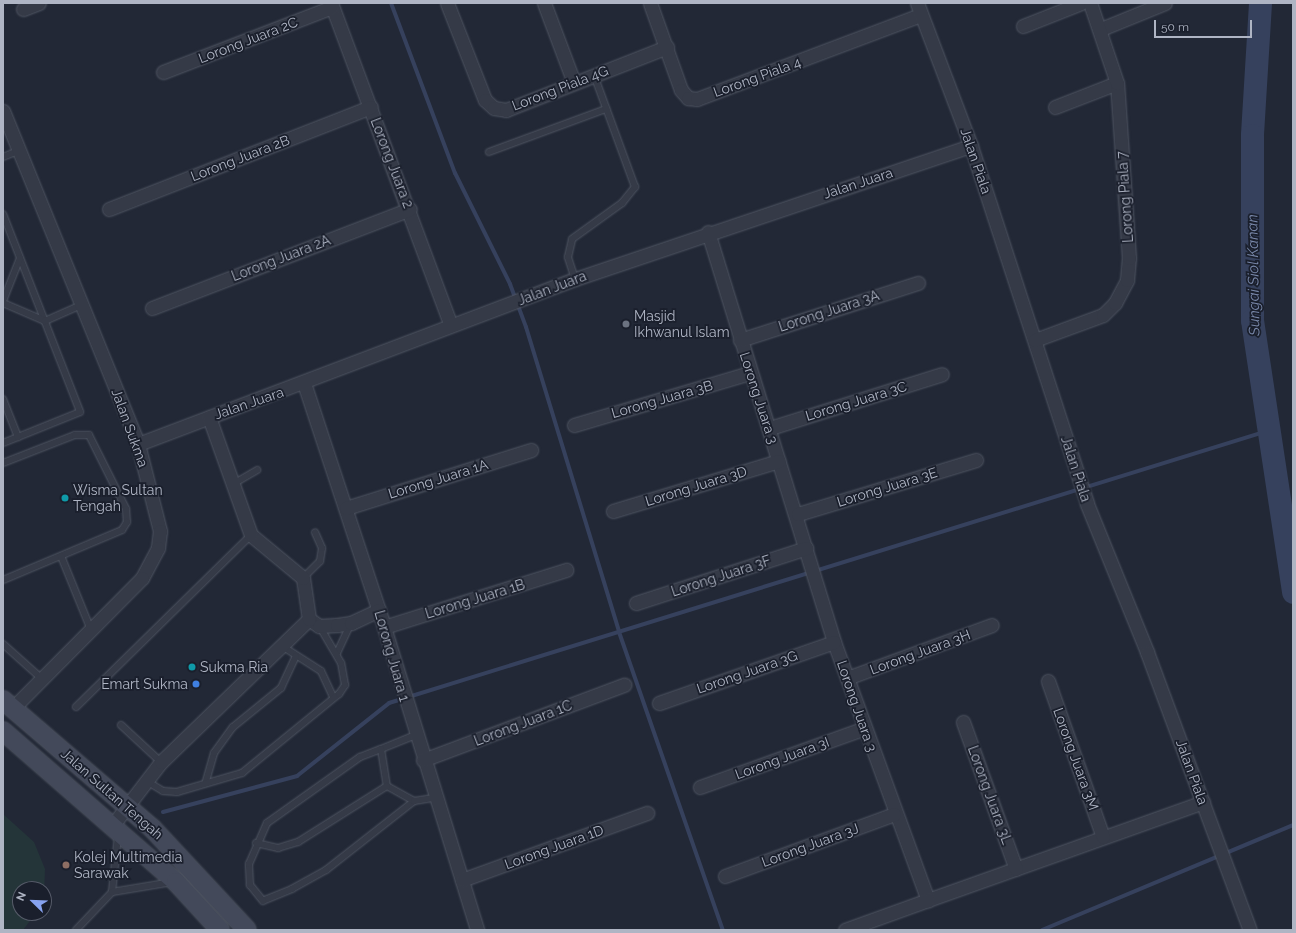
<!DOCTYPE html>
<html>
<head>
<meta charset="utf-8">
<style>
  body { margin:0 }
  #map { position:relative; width:1296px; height:933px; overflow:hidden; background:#222836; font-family:Raleway,sans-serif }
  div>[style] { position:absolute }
  .green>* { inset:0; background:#243539 }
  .stream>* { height:4px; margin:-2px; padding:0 2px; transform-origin:2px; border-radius:2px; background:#36415d }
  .river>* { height:23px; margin:-11.5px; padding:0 11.5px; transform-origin:11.5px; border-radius:11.5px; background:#36415d }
  .roads { filter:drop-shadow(0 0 1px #4f5562) drop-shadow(0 0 1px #4f5562) }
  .service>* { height:6px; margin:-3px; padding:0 3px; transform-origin:3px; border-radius:3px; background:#353a47 }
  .minor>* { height:13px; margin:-6.5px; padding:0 6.5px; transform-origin:6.5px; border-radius:6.5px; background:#353a47 }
  .secondary>* { height:18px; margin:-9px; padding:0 9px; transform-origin:9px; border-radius:9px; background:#43495a }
  .dots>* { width:11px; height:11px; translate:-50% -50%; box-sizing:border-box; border:2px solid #1a1f2c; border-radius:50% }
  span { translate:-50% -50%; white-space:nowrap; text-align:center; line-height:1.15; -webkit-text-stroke:3.5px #1a1f2c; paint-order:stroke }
  .street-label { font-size:14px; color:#afb5c4 }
  .poi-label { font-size:14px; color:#afb5c4 }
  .left { translate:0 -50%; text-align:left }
  .right { translate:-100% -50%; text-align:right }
  .water-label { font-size:15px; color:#7988aa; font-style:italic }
  .frame { position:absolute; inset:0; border:4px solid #afb5c4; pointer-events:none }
  .north { position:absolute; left:12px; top:881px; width:40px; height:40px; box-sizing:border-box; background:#1a1f2c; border:1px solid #565b69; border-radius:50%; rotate:293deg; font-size:11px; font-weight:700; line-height:16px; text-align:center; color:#afb5c4 }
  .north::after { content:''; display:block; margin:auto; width:14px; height:18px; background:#87a3f1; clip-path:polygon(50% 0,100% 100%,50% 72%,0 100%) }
  .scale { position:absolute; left:1154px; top:20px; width:98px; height:18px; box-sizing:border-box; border:2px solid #afb5c4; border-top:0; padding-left:5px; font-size:12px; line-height:14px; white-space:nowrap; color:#afb5c4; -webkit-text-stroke:3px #1a1f2c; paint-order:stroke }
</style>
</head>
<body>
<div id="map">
  <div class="green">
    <i style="clip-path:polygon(3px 814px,34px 842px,45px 869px,44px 896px,44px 889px,20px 889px,20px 913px,36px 913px,23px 930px,3px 930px)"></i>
  </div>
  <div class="stream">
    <i style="left:391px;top:3px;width:182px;rotate:69.4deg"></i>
    <i style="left:455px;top:173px;width:124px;rotate:63.6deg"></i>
    <i style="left:510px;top:284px;width:46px;rotate:69.6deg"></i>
    <i style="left:526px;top:327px;width:319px;rotate:73deg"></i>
    <i style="left:619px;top:632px;width:316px;rotate:70.8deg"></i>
    <i style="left:163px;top:812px;width:139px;rotate:-15deg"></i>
    <i style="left:297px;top:776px;width:117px;rotate:-38.4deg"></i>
    <i style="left:389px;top:703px;width:919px;rotate:-17.21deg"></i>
    <i style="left:1042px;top:930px;width:272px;rotate:-22.7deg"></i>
  </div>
  <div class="river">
    <i style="left:1260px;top:3px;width:132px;rotate:93.5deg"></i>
    <i style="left:1252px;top:135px;width:185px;rotate:90deg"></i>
    <i style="left:1252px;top:320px;width:275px;rotate:81.4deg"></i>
  </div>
  <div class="roads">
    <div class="service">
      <i style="left:489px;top:152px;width:125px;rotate:-20.2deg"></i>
      <i style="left:3px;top:157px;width:18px;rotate:-22deg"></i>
      <i style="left:3px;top:214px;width:212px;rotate:68.7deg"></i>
      <i style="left:80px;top:412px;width:83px;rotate:158.1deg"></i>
      <i style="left:575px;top:279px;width:23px;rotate:-108deg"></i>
      <i style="left:568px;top:257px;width:18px;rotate:-77deg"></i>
      <i style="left:572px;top:239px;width:62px;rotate:-35.8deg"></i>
      <i style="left:622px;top:203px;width:21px;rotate:-51deg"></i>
      <i style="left:635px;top:187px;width:119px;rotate:-110.1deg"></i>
      <i style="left:3px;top:301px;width:46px;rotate:-68.4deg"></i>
      <i style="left:3px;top:303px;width:46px;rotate:23.2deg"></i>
      <i style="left:45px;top:321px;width:39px;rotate:-24deg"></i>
      <i style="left:3px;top:399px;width:41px;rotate:68.5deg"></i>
      <i style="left:3px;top:463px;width:77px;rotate:-21.3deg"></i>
      <i style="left:75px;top:435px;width:14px"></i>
      <i style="left:89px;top:435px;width:83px;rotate:63.4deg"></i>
      <i style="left:126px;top:509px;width:13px;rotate:86deg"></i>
      <i style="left:127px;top:522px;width:9px;rotate:122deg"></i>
      <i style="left:122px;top:530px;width:129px;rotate:157.2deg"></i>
      <i style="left:233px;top:484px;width:28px;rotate:-30deg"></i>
      <i style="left:61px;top:556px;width:80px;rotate:67.9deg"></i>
      <i style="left:303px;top:578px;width:24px;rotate:-45deg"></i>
      <i style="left:320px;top:561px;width:13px;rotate:-81deg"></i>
      <i style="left:322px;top:548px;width:17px;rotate:-114deg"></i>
      <i style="left:3px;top:644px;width:51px;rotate:41.8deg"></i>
      <i style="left:282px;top:646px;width:46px;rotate:32.7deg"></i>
      <i style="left:321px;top:671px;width:29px;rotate:65deg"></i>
      <i style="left:337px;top:653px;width:33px;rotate:-65deg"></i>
      <i style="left:76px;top:707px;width:245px;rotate:-44.5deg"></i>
      <i style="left:121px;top:725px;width:54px;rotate:42.8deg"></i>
      <i style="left:381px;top:749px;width:37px;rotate:-22deg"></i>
      <i style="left:206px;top:781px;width:29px;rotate:-74deg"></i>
      <i style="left:214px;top:753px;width:32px;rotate:-54deg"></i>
      <i style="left:233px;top:727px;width:62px;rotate:-39.1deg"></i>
      <i style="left:281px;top:688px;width:35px;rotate:-65deg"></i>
      <i style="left:148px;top:782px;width:17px;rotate:31deg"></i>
      <i style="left:163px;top:791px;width:14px;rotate:4deg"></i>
      <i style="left:177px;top:792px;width:68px;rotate:-16.3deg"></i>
      <i style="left:242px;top:773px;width:125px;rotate:-39.2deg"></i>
      <i style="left:339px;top:694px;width:11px;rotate:-56deg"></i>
      <i style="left:345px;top:685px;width:22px;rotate:-100deg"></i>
      <i style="left:341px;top:663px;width:42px;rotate:-120.3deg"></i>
      <i style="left:414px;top:801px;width:112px;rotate:141.9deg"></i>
      <i style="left:326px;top:870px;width:39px;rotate:151deg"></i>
      <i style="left:292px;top:889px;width:31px;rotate:158deg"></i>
      <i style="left:263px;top:901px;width:21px;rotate:-129deg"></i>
      <i style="left:250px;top:885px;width:21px;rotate:-93deg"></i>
      <i style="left:249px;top:864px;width:45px;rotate:-66.3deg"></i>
      <i style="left:267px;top:823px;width:114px;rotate:-35.4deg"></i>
      <i style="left:360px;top:757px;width:22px;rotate:-21deg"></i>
      <i style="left:381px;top:749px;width:37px;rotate:81deg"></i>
      <i style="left:387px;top:786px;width:31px;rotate:29deg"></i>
      <i style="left:414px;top:801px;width:20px;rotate:-9deg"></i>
      <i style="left:256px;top:843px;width:23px;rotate:13deg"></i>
      <i style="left:278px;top:848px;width:21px;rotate:-17deg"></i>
      <i style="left:298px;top:842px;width:105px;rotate:-32.2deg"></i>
      <i style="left:112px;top:892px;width:56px;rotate:-83.9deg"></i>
      <i style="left:76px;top:930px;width:52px;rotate:-46.5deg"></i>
      <i style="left:112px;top:892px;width:61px;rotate:-9.5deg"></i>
    </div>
    <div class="minor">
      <i style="left:331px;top:3px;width:344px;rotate:69.6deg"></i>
      <i style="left:447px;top:3px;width:104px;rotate:68.6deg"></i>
      <i style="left:485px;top:100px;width:12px;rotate:42deg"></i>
      <i style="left:494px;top:108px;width:12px;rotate:9deg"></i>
      <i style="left:506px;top:110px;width:173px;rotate:-21.4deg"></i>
      <i style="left:544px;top:3px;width:85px;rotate:69.4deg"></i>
      <i style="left:650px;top:3px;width:92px;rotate:70.4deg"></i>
      <i style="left:681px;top:90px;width:11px;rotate:49deg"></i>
      <i style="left:688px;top:98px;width:9px;rotate:6deg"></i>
      <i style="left:697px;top:99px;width:239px;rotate:-20.6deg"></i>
      <i style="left:917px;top:3px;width:153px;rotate:69.3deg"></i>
      <i style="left:971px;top:146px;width:376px;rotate:72deg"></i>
      <i style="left:1087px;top:504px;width:160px;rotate:67.9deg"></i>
      <i style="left:1147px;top:652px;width:296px;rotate:69.7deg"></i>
      <i style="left:23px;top:9px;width:17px;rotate:-21deg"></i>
      <i style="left:1023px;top:26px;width:62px;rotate:-21.6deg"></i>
      <i style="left:1101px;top:29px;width:69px;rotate:-22.1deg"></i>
      <i style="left:163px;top:72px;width:181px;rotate:-21deg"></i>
      <i style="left:1055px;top:107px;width:66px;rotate:-21.2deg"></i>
      <i style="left:3px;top:111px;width:359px;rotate:67.9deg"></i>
      <i style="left:138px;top:444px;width:90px;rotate:75.8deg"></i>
      <i style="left:160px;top:531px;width:17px;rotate:97deg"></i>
      <i style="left:158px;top:548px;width:34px;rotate:118deg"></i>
      <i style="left:142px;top:578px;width:183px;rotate:134.8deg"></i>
      <i style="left:109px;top:209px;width:281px;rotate:-21.3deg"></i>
      <i style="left:708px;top:232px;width:429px;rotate:72.9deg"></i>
      <i style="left:834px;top:642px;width:275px;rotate:70deg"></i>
      <i style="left:928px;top:900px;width:292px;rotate:-19.6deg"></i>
      <i style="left:152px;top:308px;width:276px;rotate:-21deg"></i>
      <i style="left:740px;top:340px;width:187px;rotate:-17.8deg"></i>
      <i style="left:1035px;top:340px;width:72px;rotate:-20.2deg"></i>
      <i style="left:1103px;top:315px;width:17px;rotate:-45deg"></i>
      <i style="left:1115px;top:303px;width:26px;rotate:-62deg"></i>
      <i style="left:1127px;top:280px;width:22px;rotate:-85deg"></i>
      <i style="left:1129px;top:258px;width:175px;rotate:-93.9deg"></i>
      <i style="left:1117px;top:83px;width:84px;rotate:-108.6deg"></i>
      <i style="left:304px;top:383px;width:257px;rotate:71.8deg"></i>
      <i style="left:384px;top:627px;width:317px;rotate:72.9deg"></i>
      <i style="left:574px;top:425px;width:184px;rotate:-16.5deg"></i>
      <i style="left:770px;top:428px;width:180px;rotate:-17.4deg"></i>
      <i style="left:138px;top:444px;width:467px;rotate:-20.7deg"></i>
      <i style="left:575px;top:279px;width:418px;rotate:-18.6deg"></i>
      <i style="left:346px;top:508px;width:194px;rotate:-17.4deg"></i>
      <i style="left:613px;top:511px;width:173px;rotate:-16.8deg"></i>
      <i style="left:798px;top:514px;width:186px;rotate:-16.9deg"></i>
      <i style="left:636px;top:603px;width:179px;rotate:-17.9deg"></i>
      <i style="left:309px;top:619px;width:12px;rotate:35deg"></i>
      <i style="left:319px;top:626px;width:18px;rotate:-3deg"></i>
      <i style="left:337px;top:625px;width:14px;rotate:-8deg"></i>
      <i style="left:351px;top:623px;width:31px;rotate:-25deg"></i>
      <i style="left:384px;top:627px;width:191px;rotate:-17.4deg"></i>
      <i style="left:847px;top:678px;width:154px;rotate:-20.1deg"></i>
      <i style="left:1048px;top:681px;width:165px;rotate:70.6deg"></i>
      <i style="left:659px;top:703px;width:185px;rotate:-19.2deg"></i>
      <i style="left:963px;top:722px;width:156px;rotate:70.2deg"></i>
      <i style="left:423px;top:760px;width:215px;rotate:-20.5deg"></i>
      <i style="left:700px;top:787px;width:175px;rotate:-19.7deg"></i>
      <i style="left:112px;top:826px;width:81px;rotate:-52.6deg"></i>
      <i style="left:161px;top:762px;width:206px;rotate:-44deg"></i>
      <i style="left:309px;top:619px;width:41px;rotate:-98.3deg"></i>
      <i style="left:303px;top:578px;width:67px;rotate:-140.4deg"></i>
      <i style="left:251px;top:535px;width:125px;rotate:-109.6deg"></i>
      <i style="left:725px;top:876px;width:180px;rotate:-20.1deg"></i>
      <i style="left:462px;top:880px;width:197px;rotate:-19.9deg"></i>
      <i style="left:845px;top:930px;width:88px;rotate:-19.9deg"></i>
    </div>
    <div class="secondary">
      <i style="left:3px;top:700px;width:196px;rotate:40.7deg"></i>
      <i style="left:152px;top:828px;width:139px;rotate:47deg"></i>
      <i style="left:3px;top:731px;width:230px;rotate:41.1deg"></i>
      <i style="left:176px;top:882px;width:65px;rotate:47.5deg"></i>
    </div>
  </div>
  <div class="dots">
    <i style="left:626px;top:324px;background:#6b7280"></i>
    <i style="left:65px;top:498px;background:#0f9aa8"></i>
    <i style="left:192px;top:667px;background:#0f9aa8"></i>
    <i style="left:196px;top:684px;background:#3f7fe0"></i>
    <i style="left:66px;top:865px;background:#8d6e63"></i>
  </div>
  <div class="street-label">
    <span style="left:248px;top:40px;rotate:-21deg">Lorong Juara 2C</span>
    <span style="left:757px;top:77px;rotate:-20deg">Lorong Piala 4</span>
    <span style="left:560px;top:88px;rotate:-21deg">Lorong Piala 4G</span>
    <span style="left:240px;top:158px;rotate:-21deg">Lorong Juara 2B</span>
    <span style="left:976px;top:161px;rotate:71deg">Jalan Piala</span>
    <span style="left:392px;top:163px;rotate:69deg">Lorong Juara 2</span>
    <span style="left:858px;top:183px;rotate:-18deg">Jalan Juara</span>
    <span style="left:1125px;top:197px;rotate:-94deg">Lorong Piala 7</span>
    <span style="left:281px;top:258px;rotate:-21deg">Lorong Juara 2A</span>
    <span style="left:552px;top:288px;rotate:-21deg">Jalan Juara</span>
    <span style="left:829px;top:311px;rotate:-18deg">Lorong Juara 3A</span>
    <span style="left:759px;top:398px;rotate:72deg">Lorong Juara 3</span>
    <span style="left:662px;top:399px;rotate:-16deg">Lorong Juara 3B</span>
    <span style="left:856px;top:401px;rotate:-17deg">Lorong Juara 3C</span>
    <span style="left:249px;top:403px;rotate:-19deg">Jalan Juara</span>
    <span style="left:130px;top:428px;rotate:70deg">Jalan Sukma</span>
    <span style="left:1076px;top:469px;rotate:72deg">Jalan Piala</span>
    <span style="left:438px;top:479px;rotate:-17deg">Lorong Juara 1A</span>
    <span style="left:696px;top:486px;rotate:-17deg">Lorong Juara 3D</span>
    <span style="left:887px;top:487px;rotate:-17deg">Lorong Juara 3E</span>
    <span style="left:721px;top:576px;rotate:-18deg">Lorong Juara 3F</span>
    <span style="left:475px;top:599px;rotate:-17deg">Lorong Juara 1B</span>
    <span style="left:920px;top:652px;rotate:-20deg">Lorong Juara 3H</span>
    <span style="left:392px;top:656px;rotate:74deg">Lorong Juara 1</span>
    <span style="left:747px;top:672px;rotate:-19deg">Lorong Juara 3G</span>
    <span style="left:857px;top:706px;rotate:71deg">Lorong Juara 3</span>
    <span style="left:523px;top:723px;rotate:-21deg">Lorong Juara 1C</span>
    <span style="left:782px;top:758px;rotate:-20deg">Lorong Juara 3I</span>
    <span style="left:1076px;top:759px;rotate:70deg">Lorong Juara 3M</span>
    <span style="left:1192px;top:772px;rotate:70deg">Jalan Piala</span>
    <span style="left:112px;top:794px;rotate:41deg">Jalan Sultan Tengah</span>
    <span style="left:990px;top:795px;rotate:70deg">Lorong Juara 3L</span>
    <span style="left:810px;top:845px;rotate:-20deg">Lorong Juara 3J</span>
    <span style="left:554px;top:847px;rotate:-20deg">Lorong Juara 1D</span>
  </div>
  <div class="poi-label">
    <span class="left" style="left:634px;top:324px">Masjid<br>Ikhwanul Islam</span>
    <span class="left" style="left:73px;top:498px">Wisma Sultan<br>Tengah</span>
    <span class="left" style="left:200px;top:667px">Sukma Ria</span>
    <span class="right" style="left:188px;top:684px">Emart Sukma</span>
    <span class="left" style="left:74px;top:865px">Kolej Multimedia<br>Sarawak</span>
  </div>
  <div class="water-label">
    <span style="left:1254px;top:275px;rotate:-91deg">Sungai Siol Kanan</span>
  </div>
  <div class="frame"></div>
  <div class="north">N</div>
  <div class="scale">50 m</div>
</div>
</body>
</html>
